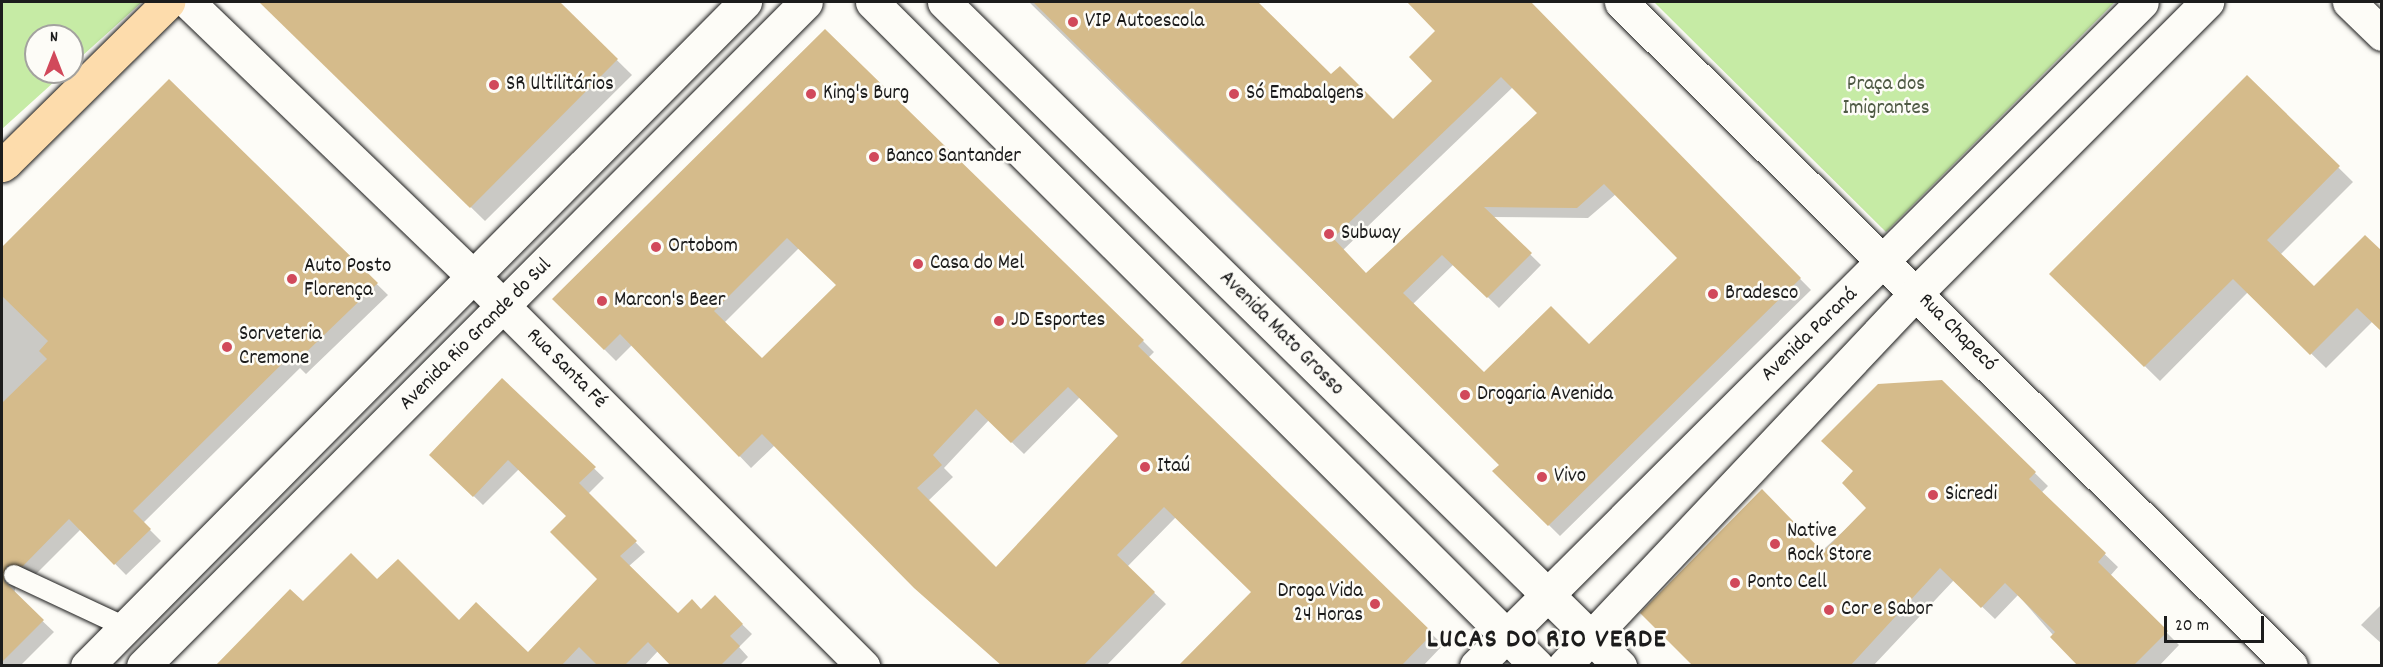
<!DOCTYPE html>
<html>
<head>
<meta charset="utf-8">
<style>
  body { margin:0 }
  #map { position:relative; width:2383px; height:667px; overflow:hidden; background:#fdfcf7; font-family:Dekko,sans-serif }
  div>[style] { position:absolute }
  .green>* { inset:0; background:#c6eba5 }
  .shadow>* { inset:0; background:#0003 }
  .building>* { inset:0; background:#d5bb8b }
  .roads { filter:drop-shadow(0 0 2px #1c1c1c) drop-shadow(0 0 2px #1c1c1c) }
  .lane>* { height:20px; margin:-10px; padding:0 10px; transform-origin:10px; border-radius:10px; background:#fdfcf7 }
  .street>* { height:33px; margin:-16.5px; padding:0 16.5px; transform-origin:16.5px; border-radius:16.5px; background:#fdfcf7 }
  .secondary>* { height:33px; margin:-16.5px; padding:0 16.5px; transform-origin:16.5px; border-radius:16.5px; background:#fdfcf7 }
  .primary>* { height:33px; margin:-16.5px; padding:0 16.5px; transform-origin:16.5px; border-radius:16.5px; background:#fddcac }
  .highway>* { height:33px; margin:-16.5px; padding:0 16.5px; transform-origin:16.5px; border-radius:16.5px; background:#fddcac }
  .dots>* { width:16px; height:16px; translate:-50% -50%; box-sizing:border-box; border:3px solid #fdfcf7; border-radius:50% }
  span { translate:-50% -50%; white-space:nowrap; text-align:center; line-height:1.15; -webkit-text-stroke:5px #fdfcf7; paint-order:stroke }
  .poi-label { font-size:21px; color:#1c1c1c }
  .left { translate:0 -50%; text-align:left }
  .right { translate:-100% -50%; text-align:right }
  .park-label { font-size:21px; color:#4f5a45 }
  .street-label { font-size:21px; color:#1c1c1c }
  .district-label { font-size:27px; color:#1c1c1c; font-weight:700; letter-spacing:1.5px }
  .frame { position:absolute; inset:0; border:3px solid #1c1c1c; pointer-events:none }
  .north { position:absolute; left:24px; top:24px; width:60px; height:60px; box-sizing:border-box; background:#fdfcf7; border:2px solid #a3a29f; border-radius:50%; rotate:0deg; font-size:16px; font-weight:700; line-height:24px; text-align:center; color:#1c1c1c }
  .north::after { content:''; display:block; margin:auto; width:21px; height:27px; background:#d1495b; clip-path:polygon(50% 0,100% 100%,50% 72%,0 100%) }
  .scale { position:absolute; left:2164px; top:616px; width:100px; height:27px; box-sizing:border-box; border:3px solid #1c1c1c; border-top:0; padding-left:8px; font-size:18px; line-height:21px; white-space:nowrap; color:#1c1c1c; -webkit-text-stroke:4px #fdfcf7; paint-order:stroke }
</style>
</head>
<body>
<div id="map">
  <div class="green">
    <i style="clip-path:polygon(2px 2px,142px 2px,72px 65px,72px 36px,36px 36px,36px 72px,65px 72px,2px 129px)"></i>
    <i style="clip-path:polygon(1654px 2px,2115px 2px,1886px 232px)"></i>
  </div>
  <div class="shadow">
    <i style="clip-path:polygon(261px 2px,558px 2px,632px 75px,485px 221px)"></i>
    <i style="clip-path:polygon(evenodd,1029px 2px,1255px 2px,1331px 77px,1393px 121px,1434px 81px,1437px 31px,1408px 2px,1528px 2px,1811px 290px,1560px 536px,1494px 471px,1501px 465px,1029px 2px,1513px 87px,1539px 113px,1366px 274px,1343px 250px,1513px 87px,1029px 2px,1616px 194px,1680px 258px,1589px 346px,1484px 374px,1413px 304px,1454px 264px,1499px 308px,1541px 265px,1492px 217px,1588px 218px,1616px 194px)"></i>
    <i style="clip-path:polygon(evenodd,825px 31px,1143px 341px,1154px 352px,1148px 358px,1443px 645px,1423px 666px,1181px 666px,1253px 592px,1176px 517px,1127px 567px,1166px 604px,1106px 666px,1003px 666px,775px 445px,751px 468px,633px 344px,616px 361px,554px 299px,825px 31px,799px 248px,838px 286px,762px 360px,724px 323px,799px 248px,825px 31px,1080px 397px,1120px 436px,996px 569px,928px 501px,953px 477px,944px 468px,989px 420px,1024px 454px,1080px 397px)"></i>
    <i style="clip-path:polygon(2247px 77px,2353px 182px,2280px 255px,2314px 288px,2365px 237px,2373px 321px,2326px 368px,2248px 292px,2160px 381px,2051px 274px)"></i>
    <i style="clip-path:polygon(169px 81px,388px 295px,306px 374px,300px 368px,143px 523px,161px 541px,126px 575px,81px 529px,34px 576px,18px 576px,14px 594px,54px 632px,20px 666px,2px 666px,2px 250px)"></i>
    <i style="clip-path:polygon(502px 380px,604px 478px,588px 494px,645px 552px,629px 566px,678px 615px,701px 611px,715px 598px,752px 634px,739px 647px,748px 657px,739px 666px,673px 666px,658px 651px,644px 666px,230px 666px,303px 603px,377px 582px,528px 655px,599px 579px,568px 516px,519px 469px,483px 505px,431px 455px)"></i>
    <i style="clip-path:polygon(1942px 382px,2048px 486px,2041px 493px,2118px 567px,2110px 576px,2179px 645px,2159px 666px,2080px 666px,2018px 595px,1995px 619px,1954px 580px,1873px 666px,1695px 666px,1869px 508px)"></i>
    <i style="clip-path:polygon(2382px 604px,2382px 644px,2361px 625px)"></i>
  </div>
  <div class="building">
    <i style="clip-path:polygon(259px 2px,560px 2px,618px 59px,470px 208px)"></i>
    <i style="clip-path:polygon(evenodd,1033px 2px,1258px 2px,1331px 74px,1340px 66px,1393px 119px,1432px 81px,1409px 57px,1435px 31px,1407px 2px,1531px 2px,1801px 278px,1548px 526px,1492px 471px,1499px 465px,1033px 2px,1501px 77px,1537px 113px,1366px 273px,1333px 238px,1501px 77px,1033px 2px,1604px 184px,1677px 258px,1589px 344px,1551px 306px,1484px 372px,1403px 293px,1442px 255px,1487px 298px,1532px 253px,1484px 207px,1577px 208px,1604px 184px)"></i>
    <i style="clip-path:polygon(evenodd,825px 29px,1144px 340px,1138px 346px,1433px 633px,1401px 666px,1178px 666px,1251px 592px,1164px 507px,1117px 555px,1155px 592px,1083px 666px,1002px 666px,914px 588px,762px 434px,739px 457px,620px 334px,604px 350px,552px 299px,825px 29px,787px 238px,836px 285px,762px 358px,714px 311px,787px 238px,825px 29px,1068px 387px,1118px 436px,996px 567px,917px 488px,942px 465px,933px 455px,976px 409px,1011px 443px,1068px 387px)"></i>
    <i style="clip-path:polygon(2247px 75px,2340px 166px,2267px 240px,2314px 286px,2365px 235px,2382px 251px,2382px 332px,2357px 308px,2310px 355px,2233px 279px,2144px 367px,2049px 274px)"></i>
    <i style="clip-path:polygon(169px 79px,378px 283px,294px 364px,288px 358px,133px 511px,151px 529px,114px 565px,69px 519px,23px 566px,7px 566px,4px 581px,44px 620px,2px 662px,2px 403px,47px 359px,39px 351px,48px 341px,2px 296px,2px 247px)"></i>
    <i style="clip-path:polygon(502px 378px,596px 467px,579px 483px,637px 541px,620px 556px,678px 613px,692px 599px,701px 609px,715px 595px,743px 624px,730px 636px,740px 646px,720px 666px,671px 666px,648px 642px,624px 666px,598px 666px,579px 647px,561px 666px,215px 666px,290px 589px,303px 601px,351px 553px,377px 579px,398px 559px,459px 620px,476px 602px,528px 652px,597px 579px,550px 532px,566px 516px,508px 460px,473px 497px,429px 455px)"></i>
    <i style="clip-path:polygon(1942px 380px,2036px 472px,2029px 479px,2106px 553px,2098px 562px,2168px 631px,2133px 666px,2078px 666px,2050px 637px,2055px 632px,2005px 583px,1981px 608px,1940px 568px,1850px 666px,1693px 666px,1640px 613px,1762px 489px,1823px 552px,1866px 508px,1842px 483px,1853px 471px,1821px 441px,1878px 384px)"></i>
  </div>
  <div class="roads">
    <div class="lane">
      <i style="left:14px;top:575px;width:123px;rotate:25.1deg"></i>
    </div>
    <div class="street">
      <i style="left:188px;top:2px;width:395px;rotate:43.9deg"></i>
      <i style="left:473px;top:276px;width:552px;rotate:45deg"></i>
      <i style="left:1621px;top:2px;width:943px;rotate:44.74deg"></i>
      <i style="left:2349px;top:2px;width:46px;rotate:44.1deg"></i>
    </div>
    <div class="secondary">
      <i style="left:872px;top:2px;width:940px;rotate:44.96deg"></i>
      <i style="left:944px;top:2px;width:948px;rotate:44.49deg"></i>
      <i style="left:87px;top:666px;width:935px;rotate:-45.26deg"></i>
      <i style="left:143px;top:666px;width:938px;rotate:-45.04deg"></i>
      <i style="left:1476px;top:666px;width:940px;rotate:-44.91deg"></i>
      <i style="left:1564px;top:666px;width:513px;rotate:-46.66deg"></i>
      <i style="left:1916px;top:293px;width:412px;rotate:-45deg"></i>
    </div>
    <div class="primary">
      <i style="left:6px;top:162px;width:228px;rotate:-44.6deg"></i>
    </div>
    <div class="highway">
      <i style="left:2px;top:165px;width:5px;rotate:-37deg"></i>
    </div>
  </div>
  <div class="dots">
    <i style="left:1073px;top:22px;background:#d1495b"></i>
    <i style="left:494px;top:85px;background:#d1495b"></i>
    <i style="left:811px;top:94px;background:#d1495b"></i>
    <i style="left:1234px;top:94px;background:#d1495b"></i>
    <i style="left:874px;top:157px;background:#d1495b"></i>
    <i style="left:1329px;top:234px;background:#d1495b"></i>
    <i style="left:656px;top:247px;background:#d1495b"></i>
    <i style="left:918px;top:264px;background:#d1495b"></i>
    <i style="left:292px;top:279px;background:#d1495b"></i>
    <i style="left:1713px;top:294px;background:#d1495b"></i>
    <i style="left:602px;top:301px;background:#d1495b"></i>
    <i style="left:999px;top:321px;background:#d1495b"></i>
    <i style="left:227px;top:347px;background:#d1495b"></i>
    <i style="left:1465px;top:395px;background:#d1495b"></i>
    <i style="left:1145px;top:467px;background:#d1495b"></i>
    <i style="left:1542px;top:477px;background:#d1495b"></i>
    <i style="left:1933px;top:495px;background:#d1495b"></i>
    <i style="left:1775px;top:544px;background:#d1495b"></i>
    <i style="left:1735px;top:583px;background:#d1495b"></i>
    <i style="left:1375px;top:604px;background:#d1495b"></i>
    <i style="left:1829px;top:610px;background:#d1495b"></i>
  </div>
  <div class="poi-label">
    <span class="left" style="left:1085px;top:22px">VIP Autoescola</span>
    <span class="left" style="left:506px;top:85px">SR Ultilitários</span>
    <span class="left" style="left:823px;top:94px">King's Burg</span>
    <span class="left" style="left:1246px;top:94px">Só Emabalgens</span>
    <span class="left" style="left:886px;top:157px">Banco Santander</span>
    <span class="left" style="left:1341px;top:234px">Subway</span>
    <span class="left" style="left:668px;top:247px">Ortobom</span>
    <span class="left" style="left:930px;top:264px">Casa do Mel</span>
    <span class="left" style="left:304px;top:279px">Auto Posto<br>Florença</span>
    <span class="left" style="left:1725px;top:294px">Bradesco</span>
    <span class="left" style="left:614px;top:301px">Marcon's Beer</span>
    <span class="left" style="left:1011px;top:321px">JD Esportes</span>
    <span class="left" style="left:239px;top:347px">Sorveteria<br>Cremone</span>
    <span class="left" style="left:1477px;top:395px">Drogaria Avenida</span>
    <span class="left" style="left:1157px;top:467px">Itaú</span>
    <span class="left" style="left:1554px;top:477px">Vivo</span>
    <span class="left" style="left:1945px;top:495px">Sicredi</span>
    <span class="left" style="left:1787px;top:544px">Native<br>Rock Store</span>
    <span class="left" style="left:1747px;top:583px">Ponto Cell</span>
    <span class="right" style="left:1363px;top:604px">Droga Vida<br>24 Horas</span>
    <span class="left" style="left:1841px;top:610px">Cor e Sabor</span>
  </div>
  <div class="park-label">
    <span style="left:1886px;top:97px">Praça dos<br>Imigrantes</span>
  </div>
  <div class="street-label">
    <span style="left:1957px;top:333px;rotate:45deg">Rua Chapecó</span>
    <span style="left:1281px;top:334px;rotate:45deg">Avenida Mato Grosso</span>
    <span style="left:476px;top:335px;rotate:-45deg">Avenida Rio Grande do Sul</span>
    <span style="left:1810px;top:335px;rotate:-44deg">Avenida Paraná</span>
    <span style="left:566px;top:369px;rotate:45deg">Rua Santa Fé</span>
  </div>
  <div class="district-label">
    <span style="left:1547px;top:641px">LUCAS DO RIO VERDE</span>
  </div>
  <div class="frame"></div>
  <div class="north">N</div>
  <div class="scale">20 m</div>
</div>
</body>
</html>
